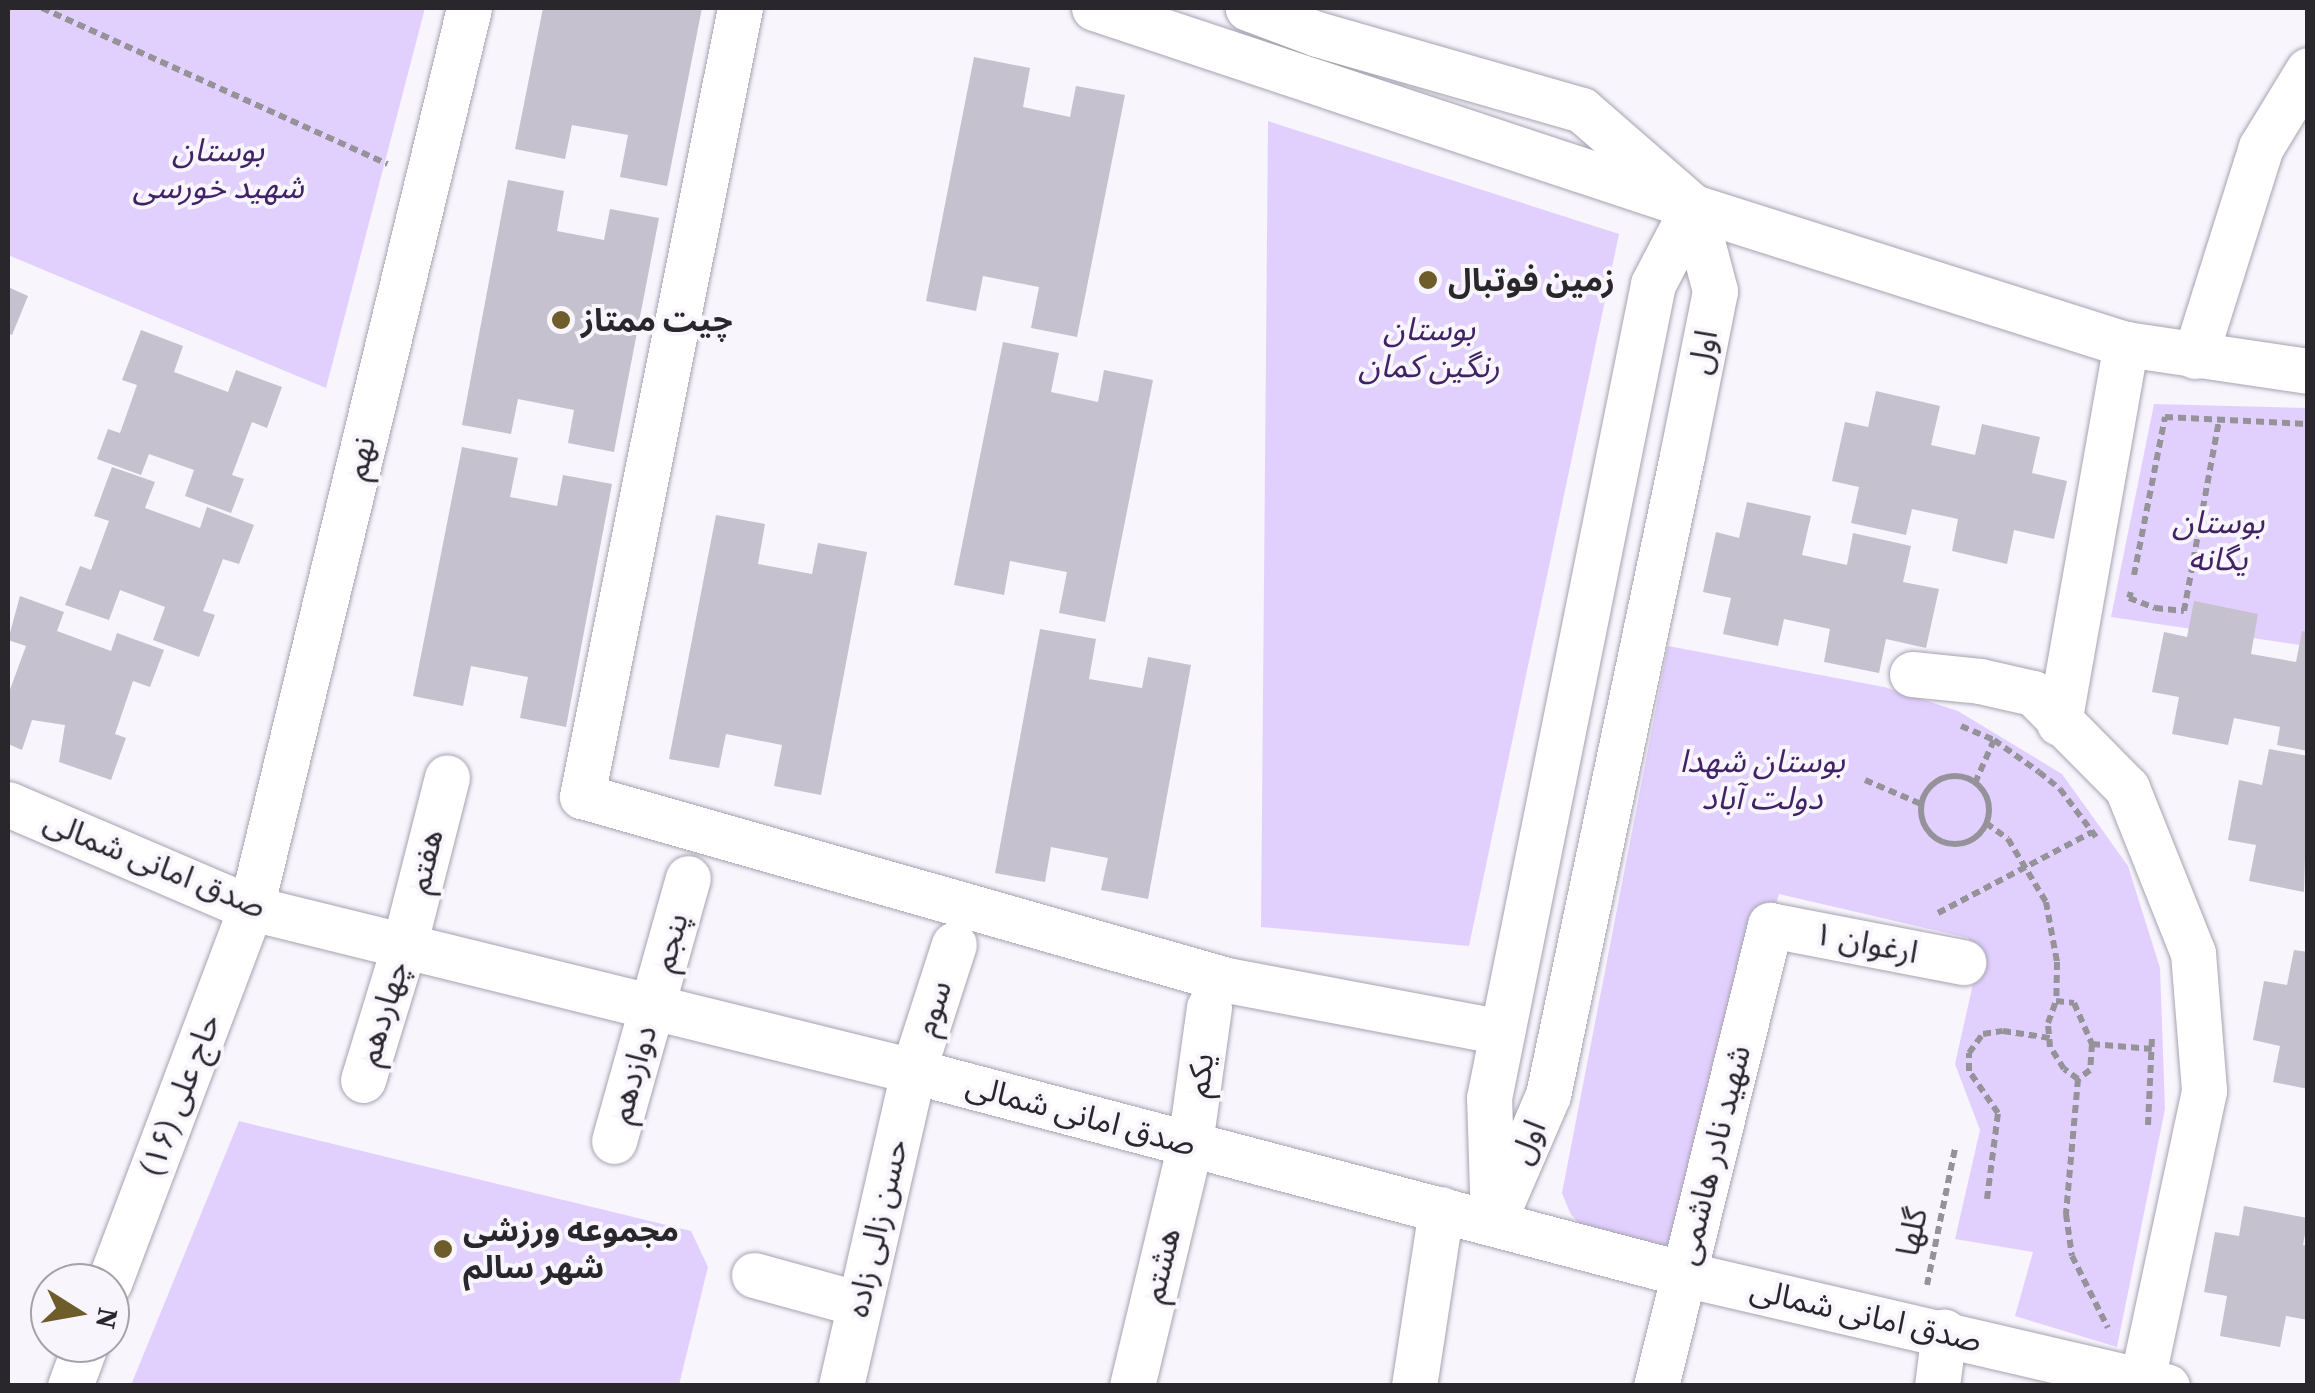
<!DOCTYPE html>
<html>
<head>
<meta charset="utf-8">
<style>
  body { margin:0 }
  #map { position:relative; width:2315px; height:1393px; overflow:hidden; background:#f8f5fd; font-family:"Source Serif 4","Noto Sans Arabic",serif }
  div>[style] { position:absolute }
  .green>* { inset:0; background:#e1d0fe }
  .building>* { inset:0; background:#c6c1ce }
  .path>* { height:6px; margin-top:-3px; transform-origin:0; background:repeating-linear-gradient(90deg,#959399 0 8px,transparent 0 13px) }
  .path>.ring { margin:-3px; padding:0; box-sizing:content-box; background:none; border:6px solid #959399; border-radius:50% }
  .roads { filter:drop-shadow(0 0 2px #a7a3b0) drop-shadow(0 0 2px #a7a3b0) }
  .minor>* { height:45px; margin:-22.5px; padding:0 22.5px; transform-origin:22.5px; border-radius:22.5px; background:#fff }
  .dots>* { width:28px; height:28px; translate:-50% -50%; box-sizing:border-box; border:5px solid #f8f5fd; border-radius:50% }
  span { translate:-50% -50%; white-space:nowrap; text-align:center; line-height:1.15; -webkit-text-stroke:8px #f8f5fd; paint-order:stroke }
  .park-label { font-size:32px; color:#412265; font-style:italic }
  .poi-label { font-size:32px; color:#29272c; font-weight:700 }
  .left { translate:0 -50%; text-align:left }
  .street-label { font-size:32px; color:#29272c }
  .frame { position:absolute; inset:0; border:10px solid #29272c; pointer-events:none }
  .north { position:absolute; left:30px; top:1263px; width:100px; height:100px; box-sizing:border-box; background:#f8f5fd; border:2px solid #a5a3a9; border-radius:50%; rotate:101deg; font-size:28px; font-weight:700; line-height:40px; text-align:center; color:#29272c }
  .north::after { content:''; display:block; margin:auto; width:35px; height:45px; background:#6e5d2b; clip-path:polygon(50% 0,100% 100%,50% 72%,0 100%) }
</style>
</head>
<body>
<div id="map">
  <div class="green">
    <i style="clip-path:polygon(8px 8px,425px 8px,326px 388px,8px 255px)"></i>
    <i style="clip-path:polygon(1268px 121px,1619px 234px,1469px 946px,1261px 927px)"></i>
    <i style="clip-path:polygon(2154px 404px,2307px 408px,2307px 646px,2111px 617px)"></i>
    <i style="clip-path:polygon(1668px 646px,1884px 687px,1958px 711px,2062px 774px,2128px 866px,2160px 968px,2165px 1109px,2117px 1347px,2015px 1316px,2033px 1252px,1955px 1239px,1980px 1130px,1955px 1064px,1979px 957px,1968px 938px,1779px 894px,1680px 1247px,1623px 1245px,1581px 1226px,1570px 1213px,1562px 1193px)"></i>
    <i style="clip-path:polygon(239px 1121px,691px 1231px,708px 1267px,679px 1385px,131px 1385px)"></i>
  </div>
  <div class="building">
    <i style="clip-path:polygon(543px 8px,702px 8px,667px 186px,620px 177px,628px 135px,572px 125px,565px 159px,515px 149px)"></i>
    <i style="clip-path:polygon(974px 57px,1030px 68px,1023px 107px,1070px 117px,1076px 86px,1125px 95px,1077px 337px,1031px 328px,1039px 287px,983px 276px,976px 311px,926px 301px)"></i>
    <i style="clip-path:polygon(508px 180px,564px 191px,557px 231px,604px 240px,610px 209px,659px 218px,614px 452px,568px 443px,574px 410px,518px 399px,511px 434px,462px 425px)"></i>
    <i style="clip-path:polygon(8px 287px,28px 296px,12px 335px,8px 333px)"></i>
    <i style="clip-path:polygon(141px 330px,183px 346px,174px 372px,228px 392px,236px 370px,282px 387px,267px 428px,252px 422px,232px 475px,244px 479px,231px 513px,185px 496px,194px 470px,149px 454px,141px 475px,97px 459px,108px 429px,120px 433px,137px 385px,122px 380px)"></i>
    <i style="clip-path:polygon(1003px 342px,1059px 353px,1051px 392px,1098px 402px,1104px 370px,1153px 380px,1105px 622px,1059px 613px,1067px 572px,1010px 561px,1004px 595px,954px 585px)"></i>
    <i style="clip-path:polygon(1876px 391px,1940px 406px,1931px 445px,1975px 455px,1982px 424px,2040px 437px,2032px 473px,2067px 481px,2054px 539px,2014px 530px,2007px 564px,1952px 551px,1958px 519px,1912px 509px,1906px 535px,1851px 523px,1859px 487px,1832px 481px,1845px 422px,1868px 427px)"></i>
    <i style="clip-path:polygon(462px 447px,518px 458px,510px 497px,557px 506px,563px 475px,612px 484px,566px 727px,520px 718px,528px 677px,471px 666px,463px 706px,413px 696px)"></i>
    <i style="clip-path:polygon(112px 467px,155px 482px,145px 508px,200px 528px,207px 507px,254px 525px,239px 564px,223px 559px,203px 611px,215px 615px,199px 657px,153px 640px,165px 607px,120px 590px,109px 620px,65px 605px,80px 566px,91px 570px,109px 521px,94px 516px)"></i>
    <i style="clip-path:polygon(1747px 502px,1811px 516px,1802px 555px,1847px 565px,1853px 533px,1911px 546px,1903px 582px,1939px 589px,1926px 648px,1886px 639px,1879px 673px,1824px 662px,1830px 629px,1784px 619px,1778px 646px,1723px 634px,1731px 598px,1703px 592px,1716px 532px,1739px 538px)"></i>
    <i style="clip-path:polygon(716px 515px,765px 524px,758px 564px,812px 574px,818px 543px,867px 552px,821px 795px,774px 786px,782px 745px,726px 734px,719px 768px,669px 759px)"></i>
    <i style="clip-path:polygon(20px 596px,64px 612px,57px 631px,111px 651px,117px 633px,164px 650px,150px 687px,133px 681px,115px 734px,126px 738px,111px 780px,59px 762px,65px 725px,32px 720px,22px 750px,8px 744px,8px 695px,26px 646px,8px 640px)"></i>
    <i style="clip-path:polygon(2194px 601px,2258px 614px,2251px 654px,2296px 662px,2302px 631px,2308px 632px,2308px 751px,2277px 745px,2280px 727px,2234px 718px,2228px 745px,2172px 734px,2179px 697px,2152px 692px,2164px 632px,2187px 637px)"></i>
    <i style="clip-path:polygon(1040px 629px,1096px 639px,1089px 679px,1142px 688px,1148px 657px,1191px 665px,1148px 899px,1101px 890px,1108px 858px,1051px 847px,1045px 882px,995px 873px)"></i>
    <i style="clip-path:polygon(2269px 749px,2308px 756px,2304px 892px,2249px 881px,2256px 845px,2228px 840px,2239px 780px,2262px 785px)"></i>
    <i style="clip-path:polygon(2294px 950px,2308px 952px,2308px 1089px,2273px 1082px,2280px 1046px,2253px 1040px,2264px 981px,2287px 985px)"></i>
    <i style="clip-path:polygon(2244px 1206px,2308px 1218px,2303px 1245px,2308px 1246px,2308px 1320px,2286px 1316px,2280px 1347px,2220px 1336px,2227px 1296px,2204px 1292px,2215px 1232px,2239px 1236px)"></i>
  </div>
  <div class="path">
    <i style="left:42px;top:8px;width:379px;rotate:24.3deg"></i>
    <i style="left:8px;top:9px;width:1px;rotate:-90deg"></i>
    <i style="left:2134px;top:575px;width:161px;rotate:-78.9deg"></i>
    <i style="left:2165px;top:417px;width:143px;rotate:2.8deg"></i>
    <i style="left:2131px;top:592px;width:6px;rotate:108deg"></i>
    <i style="left:2129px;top:598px;width:28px;rotate:21deg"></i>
    <i style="left:2155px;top:608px;width:29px;rotate:6deg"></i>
    <i style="left:2184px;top:611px;width:194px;rotate:-79.6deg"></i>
    <i style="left:1961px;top:726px;width:36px;rotate:23deg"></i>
    <i style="left:1994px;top:740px;width:55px;rotate:35.4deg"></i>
    <i style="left:2039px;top:772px;width:27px;rotate:39deg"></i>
    <i style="left:2060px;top:789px;width:60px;rotate:53.1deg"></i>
    <i class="ring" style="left:1921px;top:776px;width:62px;height:62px"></i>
    <i style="left:1865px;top:780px;width:61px;rotate:23.2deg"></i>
    <i style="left:1975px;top:783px;width:47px;rotate:-66.2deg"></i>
    <i style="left:1986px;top:823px;width:27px;rotate:36deg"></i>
    <i style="left:2008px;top:839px;width:74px;rotate:58.9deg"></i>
    <i style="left:2046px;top:902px;width:61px;rotate:79.6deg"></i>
    <i style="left:2057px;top:962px;width:39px;rotate:91deg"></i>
    <i style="left:1938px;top:913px;width:174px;rotate:-27.7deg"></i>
    <i style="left:2092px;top:1044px;width:60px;rotate:4.8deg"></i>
    <i style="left:2078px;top:1079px;width:17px;rotate:-144deg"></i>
    <i style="left:2064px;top:1069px;width:26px;rotate:-122deg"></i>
    <i style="left:2050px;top:1047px;width:24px;rotate:-95deg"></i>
    <i style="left:2048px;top:1023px;width:23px;rotate:-70deg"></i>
    <i style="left:2056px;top:1001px;width:18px;rotate:6deg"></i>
    <i style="left:2074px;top:1003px;width:45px;rotate:66.3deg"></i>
    <i style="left:2092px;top:1044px;width:26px;rotate:94deg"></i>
    <i style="left:2090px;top:1070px;width:15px;rotate:143deg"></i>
    <i style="left:2078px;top:1079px;width:136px;rotate:95.1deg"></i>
    <i style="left:2066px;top:1214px;width:42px;rotate:81.9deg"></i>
    <i style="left:2072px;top:1256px;width:80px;rotate:63.4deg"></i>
    <i style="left:2148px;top:1125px;width:87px;rotate:-87.4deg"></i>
    <i style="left:1987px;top:1199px;width:87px;rotate:-82.7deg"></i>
    <i style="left:1998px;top:1113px;width:51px;rotate:-124.6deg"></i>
    <i style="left:1969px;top:1071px;width:18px;rotate:-90deg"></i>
    <i style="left:1969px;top:1053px;width:24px;rotate:-54deg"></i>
    <i style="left:1983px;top:1034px;width:20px;rotate:-9deg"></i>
    <i style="left:2003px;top:1031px;width:48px;rotate:8.5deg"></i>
    <i style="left:1927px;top:1285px;width:139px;rotate:-78.4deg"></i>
  </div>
  <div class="roads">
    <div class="minor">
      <i style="left:740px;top:8px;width:804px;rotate:101.34deg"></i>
      <i style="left:582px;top:796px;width:671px;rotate:15.92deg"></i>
      <i style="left:1227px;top:980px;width:280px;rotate:10.7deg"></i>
      <i style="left:1094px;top:8px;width:631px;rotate:18.38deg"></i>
      <i style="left:1693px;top:207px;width:147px;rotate:-138.9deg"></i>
      <i style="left:1582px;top:110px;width:276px;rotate:-164deg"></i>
      <i style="left:1317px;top:34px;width:74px;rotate:-159.4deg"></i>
      <i style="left:1693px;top:207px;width:87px;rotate:75.3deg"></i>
      <i style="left:1715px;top:291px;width:168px;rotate:101.3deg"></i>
      <i style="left:1682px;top:456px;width:653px;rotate:101.84deg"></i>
      <i style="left:1548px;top:1095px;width:139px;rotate:113.3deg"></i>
      <i style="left:1493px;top:1223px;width:125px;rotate:-91.8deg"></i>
      <i style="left:1489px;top:1098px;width:830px;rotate:-78.61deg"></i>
      <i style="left:1653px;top:284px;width:87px;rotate:-62.5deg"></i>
      <i style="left:1693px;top:207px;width:454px;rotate:17.6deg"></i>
      <i style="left:2126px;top:344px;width:184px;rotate:8.4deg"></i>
      <i style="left:2195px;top:356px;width:219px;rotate:-72.5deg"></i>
      <i style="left:2261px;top:147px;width:90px;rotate:-58.6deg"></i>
      <i style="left:1912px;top:674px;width:68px;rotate:5.9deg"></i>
      <i style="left:1980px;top:681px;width:54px;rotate:12.8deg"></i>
      <i style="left:2033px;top:693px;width:134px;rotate:45.3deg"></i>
      <i style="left:2127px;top:788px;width:178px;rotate:68.2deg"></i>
      <i style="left:2193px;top:953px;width:138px;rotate:85.4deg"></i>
      <i style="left:2204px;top:1091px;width:295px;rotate:102.1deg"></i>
      <i style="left:2059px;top:723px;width:385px;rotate:-80deg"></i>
      <i style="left:8px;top:804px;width:264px;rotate:23.2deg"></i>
      <i style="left:251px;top:908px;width:682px;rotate:13.83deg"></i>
      <i style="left:913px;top:1071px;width:797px;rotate:14.75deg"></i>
      <i style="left:1684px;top:1274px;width:496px;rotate:13.1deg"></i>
      <i style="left:363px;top:1080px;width:140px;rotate:-73deg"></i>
      <i style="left:404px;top:946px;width:174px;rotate:-75.7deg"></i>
      <i style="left:614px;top:1141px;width:273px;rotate:-74.3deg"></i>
      <i style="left:754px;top:1275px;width:109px;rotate:15.4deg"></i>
      <i style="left:109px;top:1283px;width:401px;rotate:-69.3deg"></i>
      <i style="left:251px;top:908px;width:926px;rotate:-76.38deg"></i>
      <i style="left:70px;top:1386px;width:46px;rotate:-69.6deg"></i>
      <i style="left:841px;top:1386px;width:323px;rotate:-77.1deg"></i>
      <i style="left:913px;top:1071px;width:133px;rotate:-72.1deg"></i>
      <i style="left:1132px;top:1386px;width:249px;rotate:-76.5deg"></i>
      <i style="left:1190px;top:1144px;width:138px;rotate:-82.1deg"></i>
      <i style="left:1414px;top:1386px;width:179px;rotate:-81.3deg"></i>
      <i style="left:1656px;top:1386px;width:475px;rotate:-76.1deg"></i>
      <i style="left:1770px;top:925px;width:197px;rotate:10.9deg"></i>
      <i style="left:1937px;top:1386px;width:55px;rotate:-82.7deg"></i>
    </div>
  </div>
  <div class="dots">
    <i style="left:1428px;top:280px;background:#6e5d2b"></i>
    <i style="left:561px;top:320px;background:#6e5d2b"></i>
    <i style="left:443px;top:1249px;background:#6e5d2b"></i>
  </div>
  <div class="park-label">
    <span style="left:218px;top:169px">بوستان<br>شهید خورسی</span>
    <span style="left:1429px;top:348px">بوستان<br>رنگین کمان</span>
    <span style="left:2218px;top:541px">بوستان<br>یگانه</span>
    <span style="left:1762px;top:780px">بوستان شهدا<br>دولت آباد</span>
  </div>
  <div class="poi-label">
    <span class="left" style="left:1448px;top:280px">زمین فوتبال</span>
    <span class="left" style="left:581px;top:320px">چیت ممتاز</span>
    <span class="left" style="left:463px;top:1249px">مجموعه ورزشی<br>شهر سالم</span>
  </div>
  <div class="street-label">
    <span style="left:1703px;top:352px;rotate:-79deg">اول</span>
    <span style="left:360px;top:458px;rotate:-76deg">نهم</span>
    <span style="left:425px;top:861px;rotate:-76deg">هفتم</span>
    <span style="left:155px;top:864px;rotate:22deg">صدق امانی شمالی</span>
    <span style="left:670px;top:942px;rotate:-74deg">پنجم</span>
    <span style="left:1866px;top:943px;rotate:11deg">ارغوان ۱</span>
    <span style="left:933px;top:1008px;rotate:-72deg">سوم</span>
    <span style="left:383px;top:1013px;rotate:-73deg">چهاردهم</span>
    <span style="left:633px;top:1074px;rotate:-74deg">دوازدهم</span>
    <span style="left:1200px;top:1075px;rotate:-82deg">یکم</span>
    <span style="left:180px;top:1095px;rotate:-69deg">حاج علی (۱۶)</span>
    <span style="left:1081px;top:1115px;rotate:15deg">صدق امانی شمالی</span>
    <span style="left:1528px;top:1142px;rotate:-67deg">اول</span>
    <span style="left:1713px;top:1155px;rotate:-76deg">شهید نادر هاشمی</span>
    <span style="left:877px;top:1228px;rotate:-77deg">حسن زالی زاده</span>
    <span style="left:1912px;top:1232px;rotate:-78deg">گلها</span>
    <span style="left:1161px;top:1265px;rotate:-76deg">هشتم</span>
    <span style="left:1866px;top:1315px;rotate:13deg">صدق امانی شمالی</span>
  </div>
  <div class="frame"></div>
  <div class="north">N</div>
</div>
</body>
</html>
